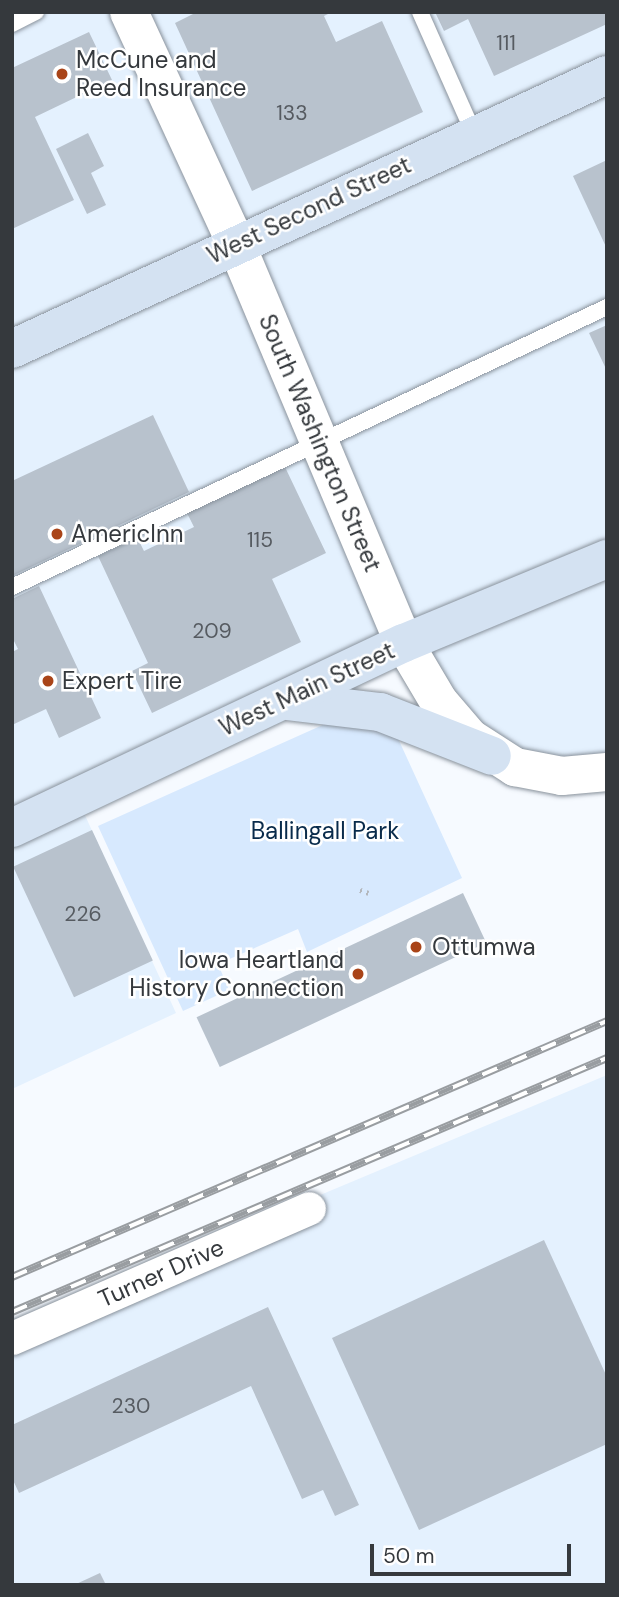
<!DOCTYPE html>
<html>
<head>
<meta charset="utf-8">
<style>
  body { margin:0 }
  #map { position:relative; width:619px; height:1597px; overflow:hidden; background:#f6faff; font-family:"DM Sans",sans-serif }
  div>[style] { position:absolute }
  .built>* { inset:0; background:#e4f1fe }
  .green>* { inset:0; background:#d7e9fe }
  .building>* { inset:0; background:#b8c2cd; transform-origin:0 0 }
  .path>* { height:4.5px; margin-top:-2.25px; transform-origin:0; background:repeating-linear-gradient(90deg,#b3b7bc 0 2px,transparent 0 7px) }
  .roads { filter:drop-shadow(0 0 2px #89929c) drop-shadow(0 0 2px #89929c) }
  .service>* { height:16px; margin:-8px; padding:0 8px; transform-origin:8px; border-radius:8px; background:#fff }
  .minor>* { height:33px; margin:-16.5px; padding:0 16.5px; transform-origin:16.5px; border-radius:16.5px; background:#fff }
  .tertiary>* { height:38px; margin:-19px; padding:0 19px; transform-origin:19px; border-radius:19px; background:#fff }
  .secondary>* { height:38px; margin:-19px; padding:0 19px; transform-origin:19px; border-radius:19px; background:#d4e2f2 }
  .rail>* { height:8px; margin-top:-4px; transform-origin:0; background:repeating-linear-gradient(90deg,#fff 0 16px,#999da1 0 32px); box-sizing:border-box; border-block:2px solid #999da1 }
  .dots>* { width:19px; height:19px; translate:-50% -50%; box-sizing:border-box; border:4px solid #fff; border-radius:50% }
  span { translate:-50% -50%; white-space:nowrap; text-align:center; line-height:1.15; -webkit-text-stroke:5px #fff; paint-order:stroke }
  .number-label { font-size:21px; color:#565b61 }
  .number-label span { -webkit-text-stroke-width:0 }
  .poi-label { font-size:24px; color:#35393d }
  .left { translate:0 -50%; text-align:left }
  .right { translate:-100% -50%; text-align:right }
  .street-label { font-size:24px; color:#35393d }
  .park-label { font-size:24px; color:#092b4b }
  .frame { position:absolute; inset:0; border:14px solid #35393d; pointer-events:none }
  .scale { position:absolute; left:370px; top:1544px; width:201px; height:32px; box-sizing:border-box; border:4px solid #35393d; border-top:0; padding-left:9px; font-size:21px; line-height:24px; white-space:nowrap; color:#35393d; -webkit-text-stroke:5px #fff; paint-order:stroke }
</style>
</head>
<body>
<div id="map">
  <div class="built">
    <i style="clip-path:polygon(12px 12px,607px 12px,607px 772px,515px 767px,404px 643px,77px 798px,176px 1013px,12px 1089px)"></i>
    <i style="clip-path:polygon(607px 1075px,607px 1585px,12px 1585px,12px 1336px,282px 1211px)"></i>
  </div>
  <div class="green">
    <i style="clip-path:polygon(336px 719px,396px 734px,462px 878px,307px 952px,298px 929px,218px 964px,229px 990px,183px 1011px,98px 826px)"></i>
  </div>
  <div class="building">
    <i style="clip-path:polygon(197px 12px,332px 12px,324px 16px,336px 42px,382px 21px,423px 112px,252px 191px,175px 23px)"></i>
    <i style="clip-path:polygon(435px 12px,607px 12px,607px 24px,494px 76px,468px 19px,444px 31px)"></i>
    <i style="clip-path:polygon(89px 32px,112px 80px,35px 117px,74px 200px,12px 229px,12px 68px)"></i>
    <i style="clip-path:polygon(88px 133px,104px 166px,91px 173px,106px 205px,87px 214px,56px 149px)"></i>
    <i style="clip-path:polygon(607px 160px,607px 249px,573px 176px)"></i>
    <i style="clip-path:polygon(607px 325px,607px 371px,589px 333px)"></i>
    <i style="clip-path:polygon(153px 415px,189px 492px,12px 576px,12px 481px)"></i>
    <i style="clip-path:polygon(285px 467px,326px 553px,272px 579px,301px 642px,152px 713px,132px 671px,148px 663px,98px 556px,137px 537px,144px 551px,194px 527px,187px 513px)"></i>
    <i style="clip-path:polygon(39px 586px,101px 718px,59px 738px,46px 709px,12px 725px,12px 652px,18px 649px,12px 637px,12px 599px)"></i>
    <i style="left:92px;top:830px;width:144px;height:87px;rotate:65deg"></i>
    <i style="left:463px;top:893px;width:55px;height:294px;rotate:65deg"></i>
    <i style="clip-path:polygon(544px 1240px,607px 1377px,607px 1444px,419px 1530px,332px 1338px)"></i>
    <i style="clip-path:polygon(268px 1307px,359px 1505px,335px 1516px,323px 1490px,302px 1499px,251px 1386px,19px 1493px,12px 1478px,12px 1425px)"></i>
    <i style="clip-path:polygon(100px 1573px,106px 1585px,74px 1585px)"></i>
  </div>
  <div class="path">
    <i style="left:360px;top:890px;width:9px;rotate:18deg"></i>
  </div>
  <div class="roads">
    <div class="service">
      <i style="left:420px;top:12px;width:133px;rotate:66.1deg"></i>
      <i style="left:12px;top:24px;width:27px;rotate:-27deg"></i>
      <i style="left:12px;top:587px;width:658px;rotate:-25.2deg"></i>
    </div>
    <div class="minor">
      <i style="left:12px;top:1338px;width:324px;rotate:-23.6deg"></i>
    </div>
    <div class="tertiary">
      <i style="left:129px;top:12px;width:255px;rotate:65.2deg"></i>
      <i style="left:236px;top:244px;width:433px;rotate:67.2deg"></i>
      <i style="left:404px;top:643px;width:69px;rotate:59.3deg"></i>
      <i style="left:439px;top:702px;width:48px;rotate:49.3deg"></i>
      <i style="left:470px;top:738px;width:54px;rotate:32.8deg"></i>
      <i style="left:515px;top:767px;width:48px;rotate:10.8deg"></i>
      <i style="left:562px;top:776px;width:45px;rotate:-5.1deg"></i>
    </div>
    <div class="secondary">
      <i style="left:12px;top:349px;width:655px;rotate:-24.73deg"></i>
      <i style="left:286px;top:701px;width:95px;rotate:6.7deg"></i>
      <i style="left:380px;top:712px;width:120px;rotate:21.4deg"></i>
      <i style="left:12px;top:828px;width:433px;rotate:-25.3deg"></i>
      <i style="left:404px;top:643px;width:220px;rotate:-22.5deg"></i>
    </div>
  </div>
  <div class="rail">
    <i style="left:12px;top:1277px;width:648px;rotate:-23.28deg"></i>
    <i style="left:12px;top:1312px;width:647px;rotate:-23.12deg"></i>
  </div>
  <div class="dots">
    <i style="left:62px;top:74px;background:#a94418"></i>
    <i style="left:57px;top:534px;background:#a94418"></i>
    <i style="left:48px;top:681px;background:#a94418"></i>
    <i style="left:416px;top:947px;background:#a94418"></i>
    <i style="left:358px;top:974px;background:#a94418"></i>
  </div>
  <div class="number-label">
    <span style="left:506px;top:43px">111</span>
    <span style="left:292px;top:113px">133</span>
    <span style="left:260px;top:540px">115</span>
    <span style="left:212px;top:631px">209</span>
    <span style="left:83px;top:914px">226</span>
    <span style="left:131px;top:1406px">230</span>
  </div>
  <div class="poi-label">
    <span class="left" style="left:76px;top:74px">McCune and<br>Reed Insurance</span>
    <span class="left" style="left:71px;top:534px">AmericInn</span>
    <span class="left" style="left:62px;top:681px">Expert Tire</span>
    <span class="left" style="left:432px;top:947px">Ottumwa</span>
    <span class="right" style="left:344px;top:974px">Iowa Heartland<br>History Connection</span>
  </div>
  <div class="street-label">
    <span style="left:309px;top:210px;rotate:-25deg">West Second Street</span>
    <span style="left:320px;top:443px;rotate:67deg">South Washington Street</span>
    <span style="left:307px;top:689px;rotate:-25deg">West Main Street</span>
    <span style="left:161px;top:1273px;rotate:-24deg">Turner Drive</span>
  </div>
  <div class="park-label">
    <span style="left:325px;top:831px">Ballingall Park</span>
  </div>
  <div class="frame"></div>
  <div class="scale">50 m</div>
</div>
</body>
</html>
